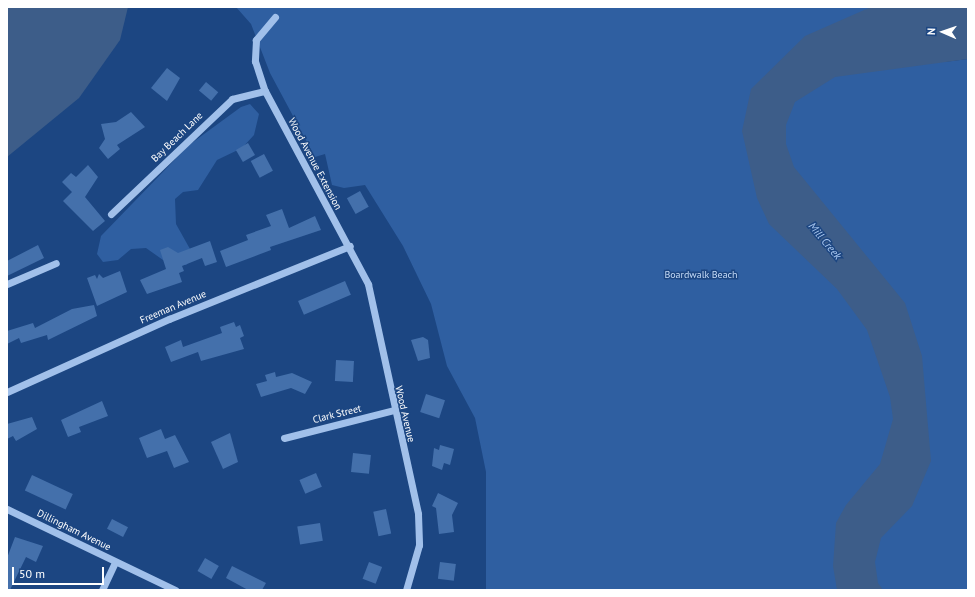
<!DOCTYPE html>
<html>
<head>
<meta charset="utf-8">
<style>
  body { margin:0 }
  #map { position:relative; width:975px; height:597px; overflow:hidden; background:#1c4682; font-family:"PT Sans",sans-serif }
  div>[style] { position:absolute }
  .green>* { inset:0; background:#2f5fa1 }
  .water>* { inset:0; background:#3d5d89 }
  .building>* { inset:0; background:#4470ab; transform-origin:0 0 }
  .minor>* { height:7px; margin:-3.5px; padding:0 3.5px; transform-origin:3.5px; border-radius:3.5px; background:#a1c0ea }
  span { translate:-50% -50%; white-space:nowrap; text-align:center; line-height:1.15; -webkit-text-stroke:3px #1c4682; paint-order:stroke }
  .street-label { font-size:10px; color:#fff }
  .park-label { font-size:10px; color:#c5dbf7 }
  .water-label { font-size:11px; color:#accaf2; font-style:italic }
  .frame { position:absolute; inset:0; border:8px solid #fff; pointer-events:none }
  .north { position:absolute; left:923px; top:12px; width:40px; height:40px; -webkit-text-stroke:3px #1c4682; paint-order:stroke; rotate:272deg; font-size:11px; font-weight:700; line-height:16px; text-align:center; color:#fff }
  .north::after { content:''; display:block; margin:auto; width:14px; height:18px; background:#fff; clip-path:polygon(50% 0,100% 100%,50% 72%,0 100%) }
  .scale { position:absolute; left:12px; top:567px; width:92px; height:18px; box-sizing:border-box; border:2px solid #fff; border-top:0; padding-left:5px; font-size:12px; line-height:14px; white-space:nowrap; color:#fff; -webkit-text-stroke:3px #1c4682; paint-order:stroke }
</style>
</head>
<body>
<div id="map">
  <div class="green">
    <i style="clip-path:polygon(236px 7px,968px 7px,944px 62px,968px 59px,968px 590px,486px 590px,486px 472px,475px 418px,447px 366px,431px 304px,403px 246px,365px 185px,344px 188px,332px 185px,325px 154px,315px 157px,270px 73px,251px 24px)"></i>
    <i style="clip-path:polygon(250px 104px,259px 114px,254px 135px,242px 148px,217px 160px,198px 190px,183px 192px,175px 199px,176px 224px,190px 249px,191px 260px,186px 265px,163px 260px,146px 248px,131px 249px,118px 260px,103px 262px,97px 254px,101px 236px,189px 145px,241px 107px)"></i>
  </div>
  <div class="water">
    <i style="clip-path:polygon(7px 7px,128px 7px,120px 40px,79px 98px,7px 157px)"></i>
    <i style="clip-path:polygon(871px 7px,968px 7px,968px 59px,835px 77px,795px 102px,786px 125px,786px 144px,794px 167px,905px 303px,922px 356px,931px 461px,912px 506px,881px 538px,875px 562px,878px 583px,883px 590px,837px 590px,833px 566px,836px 523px,846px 505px,880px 464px,893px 419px,890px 397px,867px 330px,837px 289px,769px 224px,757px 198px,742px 131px,751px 89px,805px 36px)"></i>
  </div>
  <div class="building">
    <i style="clip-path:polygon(167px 68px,180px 78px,167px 101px,151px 88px)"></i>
    <i style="left:206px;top:82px;width:16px;height:11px;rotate:40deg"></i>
    <i style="clip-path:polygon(131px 112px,145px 127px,117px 145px,120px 149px,108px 159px,99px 148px,105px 139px,101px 124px,116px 122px)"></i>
    <i style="left:248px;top:143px;width:14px;height:14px;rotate:60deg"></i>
    <i style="left:264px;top:154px;width:19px;height:15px;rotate:62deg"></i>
    <i style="clip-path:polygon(88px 165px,98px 177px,85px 197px,105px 221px,93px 231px,63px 201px,72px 192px,62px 182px,71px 173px,76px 177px)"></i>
    <i style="left:360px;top:191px;width:18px;height:15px;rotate:61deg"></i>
    <i style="clip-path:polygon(282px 209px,289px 228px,315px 216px,321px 230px,270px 247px,271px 250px,226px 267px,220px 251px,248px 240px,246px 235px,271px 226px,266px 215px)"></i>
    <i style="clip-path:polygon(210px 241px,217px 262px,205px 266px,202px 258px,182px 266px,184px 271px,179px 273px,182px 282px,147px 294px,140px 280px,166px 269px,160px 250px,168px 247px,178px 253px)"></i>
    <i style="clip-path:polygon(38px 245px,44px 258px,7px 276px,7px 261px)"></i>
    <i style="clip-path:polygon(120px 271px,127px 292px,97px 306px,87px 278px,95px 275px,97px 279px,99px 274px,103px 278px)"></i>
    <i style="left:345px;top:281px;width:15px;height:51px;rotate:67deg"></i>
    <i style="clip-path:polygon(94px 305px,97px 316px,48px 340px,47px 335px,21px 343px,19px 338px,7px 344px,7px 331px,33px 323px,35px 328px,72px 309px)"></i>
    <i style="clip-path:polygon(234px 322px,236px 327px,240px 325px,244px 336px,240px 338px,244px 349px,201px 361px,198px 352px,171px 362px,165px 347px,181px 340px,183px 347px,222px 333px,220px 327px)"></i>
    <i style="clip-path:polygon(423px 337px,428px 340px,430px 358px,418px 361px,411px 340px)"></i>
    <i style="left:336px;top:360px;width:18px;height:21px;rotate:3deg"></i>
    <i style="clip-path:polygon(275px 372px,276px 377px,292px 373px,312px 382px,305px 394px,291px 388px,261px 397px,256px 384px,267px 381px,265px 375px)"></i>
    <i style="left:426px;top:394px;width:20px;height:19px;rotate:18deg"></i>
    <i style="clip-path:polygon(102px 401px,108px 416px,79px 427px,81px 432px,68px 437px,61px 420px)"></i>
    <i style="clip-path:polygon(32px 417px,37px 429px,16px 441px,13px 436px,7px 439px,7px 424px)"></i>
    <i style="clip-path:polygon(161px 429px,165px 439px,175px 435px,189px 462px,174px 468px,167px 451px,147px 458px,139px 438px)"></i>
    <i style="clip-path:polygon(230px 433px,238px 462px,223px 469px,211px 442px)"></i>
    <i style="clip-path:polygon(440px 445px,454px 449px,450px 465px,444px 463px,442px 470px,432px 466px,434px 448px,439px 450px)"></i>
    <i style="left:353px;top:453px;width:18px;height:19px;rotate:6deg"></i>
    <i style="left:316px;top:473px;width:15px;height:18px;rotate:67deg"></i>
    <i style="left:32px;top:475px;width:45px;height:17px;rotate:25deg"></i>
    <i style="clip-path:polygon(438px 493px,458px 503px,452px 515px,454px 532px,439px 534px,436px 508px,432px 506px)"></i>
    <i style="left:386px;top:509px;width:25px;height:13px;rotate:78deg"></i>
    <i style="left:112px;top:519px;width:18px;height:11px;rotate:27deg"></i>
    <i style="left:320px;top:523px;width:18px;height:23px;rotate:81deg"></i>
    <i style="clip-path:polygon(15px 537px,43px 546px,36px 562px,26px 557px,10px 590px,7px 590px,7px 558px)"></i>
    <i style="left:205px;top:558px;width:16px;height:15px;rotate:30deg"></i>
    <i style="left:369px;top:562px;width:14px;height:18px;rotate:21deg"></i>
    <i style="left:440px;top:562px;width:16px;height:17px;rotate:7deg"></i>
    <i style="clip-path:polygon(232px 566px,266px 583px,262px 590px,248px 590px,226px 578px)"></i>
  </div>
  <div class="minor">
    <i style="left:275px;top:17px;width:30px;rotate:130deg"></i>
    <i style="left:256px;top:40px;width:21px;rotate:93deg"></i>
    <i style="left:255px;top:61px;width:32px;rotate:72deg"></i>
    <i style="left:265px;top:91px;width:219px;rotate:61.9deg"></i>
    <i style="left:368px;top:284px;width:235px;rotate:77.7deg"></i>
    <i style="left:418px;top:514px;width:31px;rotate:88deg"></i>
    <i style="left:419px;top:545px;width:47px;rotate:106.1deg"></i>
    <i style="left:111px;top:214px;width:167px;rotate:-43.5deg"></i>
    <i style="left:232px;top:99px;width:34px;rotate:-14deg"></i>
    <i style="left:7px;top:284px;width:53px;rotate:-23.2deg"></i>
    <i style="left:7px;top:392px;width:178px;rotate:-24.3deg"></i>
    <i style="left:169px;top:319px;width:195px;rotate:-22deg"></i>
    <i style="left:284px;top:438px;width:114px;rotate:-14.3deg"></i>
    <i style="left:7px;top:509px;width:187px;rotate:25.7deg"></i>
    <i style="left:102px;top:590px;width:31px;rotate:-65deg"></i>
  </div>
  <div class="street-label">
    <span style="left:177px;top:137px;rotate:-44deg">Bay Beach Lane</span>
    <span style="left:315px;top:164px;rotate:62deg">Wood Avenue Extension</span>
    <span style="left:173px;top:307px;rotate:-23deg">Freeman Avenue</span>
    <span style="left:337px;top:414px;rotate:-14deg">Clark Street</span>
    <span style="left:405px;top:414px;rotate:77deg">Wood Avenue</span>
    <span style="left:74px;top:530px;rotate:26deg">Dillingham Avenue</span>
  </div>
  <div class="park-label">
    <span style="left:701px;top:275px">Boardwalk Beach</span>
  </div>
  <div class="water-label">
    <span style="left:825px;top:241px;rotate:50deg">Mill Creek</span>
  </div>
  <div class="frame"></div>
  <div class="north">N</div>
  <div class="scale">50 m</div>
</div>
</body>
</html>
